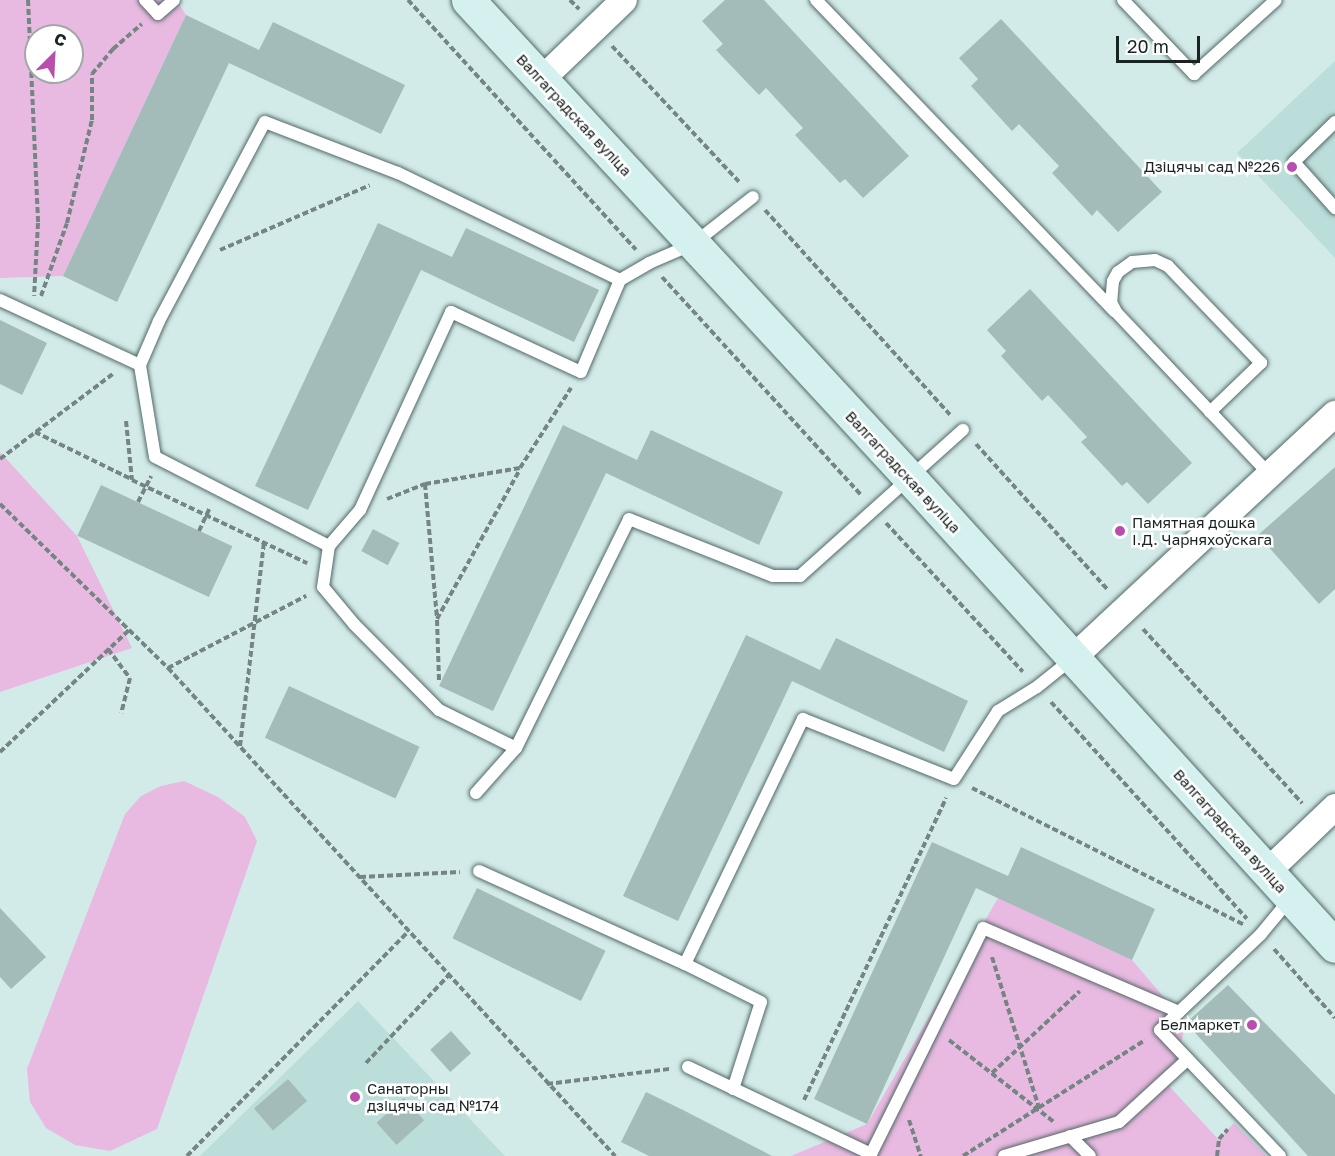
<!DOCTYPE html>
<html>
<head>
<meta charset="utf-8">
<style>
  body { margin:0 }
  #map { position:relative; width:1335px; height:1156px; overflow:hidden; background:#d2ebe9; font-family:"Golos Text",sans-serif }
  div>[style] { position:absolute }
  .built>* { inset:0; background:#bcdedb }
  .green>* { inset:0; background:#e8b9e1 }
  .building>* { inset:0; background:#a3bbb9; transform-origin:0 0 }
  .path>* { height:4px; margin-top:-2px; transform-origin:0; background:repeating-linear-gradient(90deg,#758584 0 6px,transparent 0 9px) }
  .roads { filter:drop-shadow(0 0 2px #536967) drop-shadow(0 0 2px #536967) }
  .lane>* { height:12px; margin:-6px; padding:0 6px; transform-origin:6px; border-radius:6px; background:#fff }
  .street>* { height:26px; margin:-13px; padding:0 13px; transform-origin:13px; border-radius:13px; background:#fff }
  .secondary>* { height:33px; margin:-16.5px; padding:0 16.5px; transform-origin:16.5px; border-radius:16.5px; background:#d4f1ef }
  .dots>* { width:16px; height:16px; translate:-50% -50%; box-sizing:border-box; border:3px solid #fff; border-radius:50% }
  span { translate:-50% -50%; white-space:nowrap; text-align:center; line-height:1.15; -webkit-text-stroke:5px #fff; paint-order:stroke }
  .street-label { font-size:15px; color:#1a2322 }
  .poi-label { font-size:15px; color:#1a2322 }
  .right { translate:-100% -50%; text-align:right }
  .left { translate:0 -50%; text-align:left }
  .north { position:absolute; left:24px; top:24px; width:60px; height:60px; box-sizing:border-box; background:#fff; border:2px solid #a3a7a7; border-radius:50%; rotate:24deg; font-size:16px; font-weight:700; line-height:24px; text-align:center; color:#1a2322 }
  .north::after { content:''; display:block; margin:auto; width:21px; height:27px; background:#b94eaf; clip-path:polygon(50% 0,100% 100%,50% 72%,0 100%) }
  .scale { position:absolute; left:1116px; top:36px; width:84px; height:27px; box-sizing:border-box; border:3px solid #1a2322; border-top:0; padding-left:8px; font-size:18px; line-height:21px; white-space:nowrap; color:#1a2322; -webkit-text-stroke:4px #fff; paint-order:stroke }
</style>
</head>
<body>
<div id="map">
  <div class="built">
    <i style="clip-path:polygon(1335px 61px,1335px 258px,1237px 153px)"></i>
    <i style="clip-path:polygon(358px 1001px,505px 1156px,200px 1156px)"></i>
  </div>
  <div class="green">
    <i style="clip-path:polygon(evenodd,0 0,176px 0,186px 15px,63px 276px,0 278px,0 0,36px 36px,72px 36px,72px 72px,36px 72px,36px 36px)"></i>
    <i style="clip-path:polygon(0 452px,77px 536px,132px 648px,0 692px)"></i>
    <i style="clip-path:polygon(184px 781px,218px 797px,245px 817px,257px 841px,157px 1129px,110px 1151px,75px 1145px,46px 1128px,30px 1102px,27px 1069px,125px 814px,141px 796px,161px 786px)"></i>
    <i style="clip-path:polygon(998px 898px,1132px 960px,1186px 1023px,1170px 1087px,1218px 1139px,1234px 1123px,1266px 1156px,791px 1156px,867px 1124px)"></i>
  </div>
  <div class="building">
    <i style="clip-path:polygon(725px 0,764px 0,909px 156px,863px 198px,845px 179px,840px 183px,795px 135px,803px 128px,766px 88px,759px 95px,716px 50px,723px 44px,702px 21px)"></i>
    <i style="clip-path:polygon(186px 15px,259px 50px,273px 22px,405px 85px,381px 134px,229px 63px,117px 302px,63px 276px)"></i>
    <i style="clip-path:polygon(1001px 19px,1162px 192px,1118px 232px,1097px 210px,1092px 216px,1052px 173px,1059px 166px,1019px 124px,1012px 131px,971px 86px,978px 79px,959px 58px)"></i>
    <i style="clip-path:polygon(378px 223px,452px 257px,466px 228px,599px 290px,574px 342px,421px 270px,308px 510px,255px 486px)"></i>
    <i style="clip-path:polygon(1030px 289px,1192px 463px,1148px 504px,1127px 482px,1122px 486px,1081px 442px,1087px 437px,1048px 395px,1042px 401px,1001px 356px,1006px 351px,987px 330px)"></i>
    <i style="clip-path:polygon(0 320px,47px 343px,22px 395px,0 384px)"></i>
    <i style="clip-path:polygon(563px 425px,637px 460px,651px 430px,783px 492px,759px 545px,606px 473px,493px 711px,439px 686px)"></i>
    <i style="clip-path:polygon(1335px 467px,1335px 589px,1319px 604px,1258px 535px)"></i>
    <i style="left:101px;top:485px;width:145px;height:56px;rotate:25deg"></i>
    <i style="left:373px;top:529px;width:30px;height:25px;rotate:28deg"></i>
    <i style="clip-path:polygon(746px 635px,820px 670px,836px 638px,968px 701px,944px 752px,792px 681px,678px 921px,623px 896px)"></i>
    <i style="left:289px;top:686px;width:144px;height:57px;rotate:25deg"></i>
    <i style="clip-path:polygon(932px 842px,1008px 876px,1021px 847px,1155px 909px,1132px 960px,976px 888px,867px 1124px,814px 1099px)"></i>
    <i style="left:477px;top:888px;width:143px;height:56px;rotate:26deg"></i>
    <i style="clip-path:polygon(0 908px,46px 957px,11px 989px,0 977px)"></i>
    <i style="clip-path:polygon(1228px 985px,1335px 1095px,1335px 1156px,1308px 1156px,1186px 1023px)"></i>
    <i style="left:451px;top:1031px;width:30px;height:28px;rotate:48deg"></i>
    <i style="left:288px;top:1079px;width:29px;height:45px;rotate:49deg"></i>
    <i style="clip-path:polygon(646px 1092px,683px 1110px,772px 1156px,649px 1156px,621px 1142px)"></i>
    <i style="left:404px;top:1098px;width:30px;height:37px;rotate:48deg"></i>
  </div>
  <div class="path">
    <i style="left:28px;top:0;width:223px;rotate:87.4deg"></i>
    <i style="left:38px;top:223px;width:73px;rotate:93.1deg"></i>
    <i style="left:408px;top:0;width:338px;rotate:47.6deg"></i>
    <i style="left:570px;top:0;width:13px;rotate:45deg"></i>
    <i style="left:612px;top:46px;width:187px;rotate:46.9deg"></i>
    <i style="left:765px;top:210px;width:278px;rotate:47.9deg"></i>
    <i style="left:220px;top:250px;width:163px;rotate:-23.4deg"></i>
    <i style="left:662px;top:277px;width:295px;rotate:47.6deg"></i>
    <i style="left:41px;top:296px;width:77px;rotate:-70.4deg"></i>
    <i style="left:67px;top:223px;width:106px;rotate:-76.4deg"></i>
    <i style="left:92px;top:120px;width:46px;rotate:-90deg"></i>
    <i style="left:92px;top:74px;width:33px;rotate:-50deg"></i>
    <i style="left:113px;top:49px;width:38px;rotate:-41deg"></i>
    <i style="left:126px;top:421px;width:59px;rotate:84.2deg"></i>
    <i style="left:132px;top:480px;width:194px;rotate:25.4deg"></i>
    <i style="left:35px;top:432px;width:107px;rotate:26.1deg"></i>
    <i style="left:976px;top:444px;width:197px;rotate:47.9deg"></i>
    <i style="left:0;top:459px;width:141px;rotate:-37deg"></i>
    <i style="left:425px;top:484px;width:135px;rotate:84.9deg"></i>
    <i style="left:387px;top:499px;width:41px;rotate:-21.5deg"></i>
    <i style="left:425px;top:484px;width:96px;rotate:-9.6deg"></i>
    <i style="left:520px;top:468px;width:95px;rotate:-57.5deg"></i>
    <i style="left:138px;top:502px;width:29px;rotate:-63deg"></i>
    <i style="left:0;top:504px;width:235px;rotate:44.3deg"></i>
    <i style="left:168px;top:668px;width:662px;rotate:47.51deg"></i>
    <i style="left:886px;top:523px;width:202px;rotate:47.4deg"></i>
    <i style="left:199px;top:531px;width:26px;rotate:-65deg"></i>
    <i style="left:1143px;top:629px;width:236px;rotate:47.6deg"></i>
    <i style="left:108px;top:649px;width:36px;rotate:53deg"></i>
    <i style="left:130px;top:678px;width:36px;rotate:104deg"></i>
    <i style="left:168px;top:668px;width:156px;rotate:-27.6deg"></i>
    <i style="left:439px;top:680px;width:61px;rotate:-91.9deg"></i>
    <i style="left:437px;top:619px;width:171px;rotate:-61deg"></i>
    <i style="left:1051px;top:702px;width:292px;rotate:47.9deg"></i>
    <i style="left:240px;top:746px;width:205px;rotate:-83.3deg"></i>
    <i style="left:0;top:752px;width:178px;rotate:-43.4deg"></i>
    <i style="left:972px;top:788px;width:305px;rotate:26.7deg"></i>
    <i style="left:360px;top:877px;width:100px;rotate:-2.9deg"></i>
    <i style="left:1274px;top:949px;width:92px;rotate:48.5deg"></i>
    <i style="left:992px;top:957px;width:158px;rotate:72.7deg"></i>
    <i style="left:949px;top:1040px;width:133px;rotate:38deg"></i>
    <i style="left:366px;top:1063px;width:120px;rotate:-46.7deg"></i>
    <i style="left:992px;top:1073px;width:120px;rotate:-43deg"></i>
    <i style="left:547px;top:1084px;width:124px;rotate:-7deg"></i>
    <i style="left:804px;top:1100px;width:334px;rotate:-64.8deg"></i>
    <i style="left:909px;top:1120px;width:38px;rotate:72deg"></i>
    <i style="left:187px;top:1156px;width:315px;rotate:-45.4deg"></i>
    <i style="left:963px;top:1156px;width:216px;rotate:-32.5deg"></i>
    <i style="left:1217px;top:1156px;width:17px;rotate:-83deg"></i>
    <i style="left:1219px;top:1139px;width:13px;rotate:-48deg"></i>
  </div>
  <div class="roads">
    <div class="lane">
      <i style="left:145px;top:0;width:19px;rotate:47deg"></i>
      <i style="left:158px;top:14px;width:21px;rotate:-41deg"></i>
      <i style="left:816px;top:0;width:431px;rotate:46.2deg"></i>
      <i style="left:1123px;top:0;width:103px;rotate:46.2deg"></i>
      <i style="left:1194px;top:74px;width:110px;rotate:-42.1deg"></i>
      <i style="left:1335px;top:122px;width:57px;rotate:135.7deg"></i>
      <i style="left:1294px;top:162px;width:62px;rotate:48.3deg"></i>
      <i style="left:0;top:300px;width:154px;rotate:24.9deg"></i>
      <i style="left:1210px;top:412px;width:71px;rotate:-43.9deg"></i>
      <i style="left:1261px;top:363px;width:134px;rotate:-133.8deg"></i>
      <i style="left:1168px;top:266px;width:14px;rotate:-155deg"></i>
      <i style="left:1155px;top:260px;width:23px;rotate:175deg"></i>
      <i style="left:1132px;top:262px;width:17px;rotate:144deg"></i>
      <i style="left:1118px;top:272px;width:10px;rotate:119deg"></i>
      <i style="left:1113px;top:281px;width:21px;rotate:95deg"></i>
      <i style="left:1111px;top:302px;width:11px;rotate:63deg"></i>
      <i style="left:1116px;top:312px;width:224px;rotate:46.6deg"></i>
      <i style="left:329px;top:546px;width:195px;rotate:-152.9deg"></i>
      <i style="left:155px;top:457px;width:93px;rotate:-99.3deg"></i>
      <i style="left:140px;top:365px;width:48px;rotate:-66.6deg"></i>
      <i style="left:159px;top:321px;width:225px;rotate:-62deg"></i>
      <i style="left:265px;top:122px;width:142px;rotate:21deg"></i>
      <i style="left:398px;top:173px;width:246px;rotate:25.7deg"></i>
      <i style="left:516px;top:748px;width:86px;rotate:-153.7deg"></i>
      <i style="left:439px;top:710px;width:121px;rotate:-134.7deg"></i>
      <i style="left:354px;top:624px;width:48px;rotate:-130deg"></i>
      <i style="left:323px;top:587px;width:41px;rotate:-81.7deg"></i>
      <i style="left:329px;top:546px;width:48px;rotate:-49.3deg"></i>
      <i style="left:360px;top:510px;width:218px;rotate:-65.3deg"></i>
      <i style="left:451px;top:312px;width:143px;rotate:24.8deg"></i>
      <i style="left:581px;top:372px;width:100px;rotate:-67deg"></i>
      <i style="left:620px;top:280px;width:34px;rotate:-30deg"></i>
      <i style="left:649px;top:263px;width:48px;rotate:-23.4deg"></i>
      <i style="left:693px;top:244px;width:76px;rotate:-38.1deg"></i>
      <i style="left:476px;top:793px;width:60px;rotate:-48.4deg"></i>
      <i style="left:516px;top:748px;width:255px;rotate:-63.7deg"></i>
      <i style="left:629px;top:519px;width:155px;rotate:21.6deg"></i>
      <i style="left:773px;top:576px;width:27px"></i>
      <i style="left:800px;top:576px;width:219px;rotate:-41.9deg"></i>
      <i style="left:479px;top:871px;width:226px;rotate:24.3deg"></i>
      <i style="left:688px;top:1067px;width:203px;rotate:25.4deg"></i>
      <i style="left:871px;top:1154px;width:252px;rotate:-63.6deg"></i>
      <i style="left:983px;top:928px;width:213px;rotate:23.2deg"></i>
      <i style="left:733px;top:1089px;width:91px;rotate:-72.2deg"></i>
      <i style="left:761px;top:1002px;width:85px;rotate:-153.4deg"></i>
      <i style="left:685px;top:964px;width:272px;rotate:-64.3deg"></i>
      <i style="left:803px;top:719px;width:162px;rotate:21.7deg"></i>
      <i style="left:954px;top:779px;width:81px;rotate:-57.1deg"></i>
      <i style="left:998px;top:711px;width:46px;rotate:-31.6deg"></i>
      <i style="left:1037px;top:687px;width:45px;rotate:-38.7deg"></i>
      <i style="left:1070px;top:1136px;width:28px;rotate:45deg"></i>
      <i style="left:1004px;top:1156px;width:120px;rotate:-16.5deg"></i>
      <i style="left:1119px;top:1122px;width:93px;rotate:-42.4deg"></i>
      <i style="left:1280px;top:1156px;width:174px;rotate:-133.6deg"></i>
      <i style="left:1160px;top:1030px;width:139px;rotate:-43.5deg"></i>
      <i style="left:1261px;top:934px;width:45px;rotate:-50.4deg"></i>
    </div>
    <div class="street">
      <i style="left:541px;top:80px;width:115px;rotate:-43.9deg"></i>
      <i style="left:1073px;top:658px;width:358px;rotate:-43deg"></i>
      <i style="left:1267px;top:872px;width:94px;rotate:-43.7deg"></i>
    </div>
    <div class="secondary">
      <i style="left:468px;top:0;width:651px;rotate:47.24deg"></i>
      <i style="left:910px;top:478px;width:632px;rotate:47.76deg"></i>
    </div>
  </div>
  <div class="dots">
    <i style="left:1292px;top:167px;background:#b94eaf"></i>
    <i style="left:1120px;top:531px;background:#b94eaf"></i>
    <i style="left:1252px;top:1025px;background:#b94eaf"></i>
    <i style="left:355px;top:1097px;background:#b94eaf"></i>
  </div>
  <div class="street-label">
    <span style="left:574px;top:115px;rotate:47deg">Валгаградская вуліца</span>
    <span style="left:903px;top:472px;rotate:47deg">Валгаградская вуліца</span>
    <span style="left:1230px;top:831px;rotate:48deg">Валгаградская вуліца</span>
  </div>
  <div class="poi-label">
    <span class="right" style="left:1280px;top:167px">Дзіцячы сад №226</span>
    <span class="left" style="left:1132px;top:531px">Памятная дошка<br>І.Д. Чарняхоўскага</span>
    <span class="right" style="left:1240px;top:1025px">Белмаркет</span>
    <span class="left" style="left:367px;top:1097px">Санаторны<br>дзіцячы сад №174</span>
  </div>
  <div class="north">С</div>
  <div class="scale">20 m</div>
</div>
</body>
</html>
